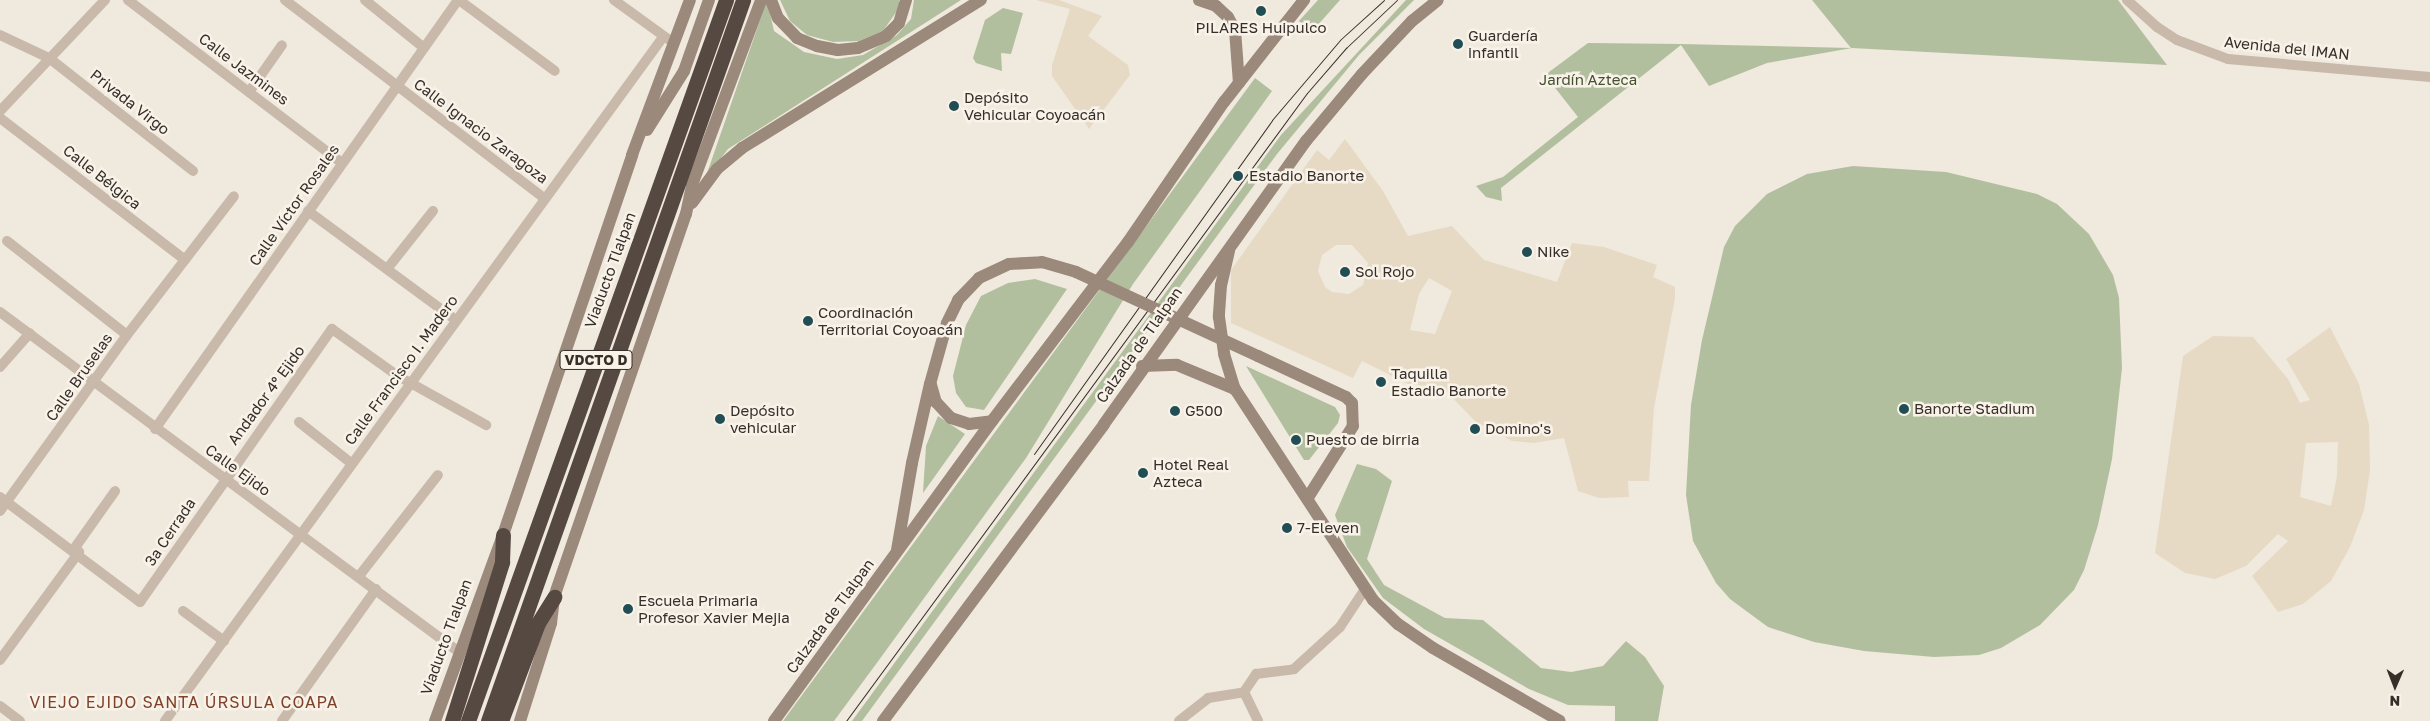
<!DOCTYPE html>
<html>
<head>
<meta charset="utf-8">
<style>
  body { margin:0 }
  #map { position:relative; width:2430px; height:721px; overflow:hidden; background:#f0e9dd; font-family:"Golos Text",sans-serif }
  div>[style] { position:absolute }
  .green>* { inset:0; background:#b2bf9e }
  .plaza>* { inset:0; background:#e7dac5 }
  .minor>* { height:10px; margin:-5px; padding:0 5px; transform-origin:5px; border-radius:5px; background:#c8b9aa }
  .secondary>* { height:12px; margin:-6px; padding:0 6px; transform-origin:6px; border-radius:6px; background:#9b897b }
  .motorway>* { height:15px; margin:-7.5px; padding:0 7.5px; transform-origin:7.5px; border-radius:7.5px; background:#564941 }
  .tram>* { height:1px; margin:-0.5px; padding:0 0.5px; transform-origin:0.5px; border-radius:0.5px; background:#362e29 }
  .secondary-bridge>* { height:12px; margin:-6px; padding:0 6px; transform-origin:6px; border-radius:6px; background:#9b897b }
  .dots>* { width:14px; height:14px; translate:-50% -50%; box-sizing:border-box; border:2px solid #f8f2e9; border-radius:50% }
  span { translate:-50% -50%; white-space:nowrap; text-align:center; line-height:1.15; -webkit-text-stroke:5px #f8f2e9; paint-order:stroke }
  .shield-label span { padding:1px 4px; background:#f8f2e9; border:1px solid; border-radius:4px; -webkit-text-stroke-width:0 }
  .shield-label { font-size:14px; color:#362e29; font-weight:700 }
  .poi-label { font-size:15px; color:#362e29 }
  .left { translate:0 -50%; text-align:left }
  .street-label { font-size:15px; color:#362e29 }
  .park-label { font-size:15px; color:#43522f }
  .neighbourhood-label { font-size:16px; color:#7f4228; letter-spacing:1px }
  .north { position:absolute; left:2370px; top:661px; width:50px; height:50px; -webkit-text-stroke:4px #f8f2e9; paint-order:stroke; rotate:181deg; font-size:14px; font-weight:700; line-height:20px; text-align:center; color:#362e29 }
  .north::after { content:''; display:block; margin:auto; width:18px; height:22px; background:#362e29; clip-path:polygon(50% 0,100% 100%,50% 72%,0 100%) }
</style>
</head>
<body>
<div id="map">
  <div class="green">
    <i style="clip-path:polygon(767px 0,774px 31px,804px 52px,837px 59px,863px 55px,897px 35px,911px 19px,914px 0,961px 0,728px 149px,705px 179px)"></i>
    <i style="clip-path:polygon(780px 0,899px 0,899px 8px,883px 31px,859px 41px,833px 42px,807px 35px,790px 21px)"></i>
    <i style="clip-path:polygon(1318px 0,1340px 0,1309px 35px,1299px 21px)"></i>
    <i style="clip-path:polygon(1406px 0,1414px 0,1359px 55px,1277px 154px,862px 721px,852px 721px,1281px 135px)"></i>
    <i style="clip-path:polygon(1812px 0,2118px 0,2167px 65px,1852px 48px,1767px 63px,1709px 86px,1681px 45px,1501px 188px,1502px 201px,1486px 197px,1476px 186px,1503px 177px,1578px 117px,1545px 75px,1588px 43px,1681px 44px,1851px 48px)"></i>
    <i style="clip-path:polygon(1003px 8px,1023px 13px,1011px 54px,1001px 53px,1002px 71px,976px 63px,973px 58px,985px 20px)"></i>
    <i style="clip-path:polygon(1255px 78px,1272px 91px,1133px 284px,1026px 458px,879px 660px,834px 721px,783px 721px)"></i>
    <i style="clip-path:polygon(1853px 166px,1946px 172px,2037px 194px,2057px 204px,2089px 234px,2113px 275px,2119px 298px,2122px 368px,2112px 459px,2098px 525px,2084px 570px,2074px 590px,2040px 625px,2001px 648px,1979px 655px,1934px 657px,1864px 651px,1814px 642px,1768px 627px,1730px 599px,1716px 583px,1693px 541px,1686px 495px,1691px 405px,1702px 340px,1724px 247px,1735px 226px,1767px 194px,1807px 174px)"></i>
    <i style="clip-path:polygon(1035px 279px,1067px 289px,984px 410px,966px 407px,956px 393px,953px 376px,966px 325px,981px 296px,1008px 283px)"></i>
    <i style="clip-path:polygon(1246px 366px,1335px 407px,1340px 415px,1338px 423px,1309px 460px,1304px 460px)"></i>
    <i style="clip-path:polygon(938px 416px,965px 434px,923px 493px,926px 446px)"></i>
    <i style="clip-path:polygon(1357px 464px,1376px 469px,1392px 481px,1367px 559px,1384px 585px,1445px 618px,1483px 620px,1541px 668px,1571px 672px,1603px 666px,1626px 641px,1645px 657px,1664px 686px,1658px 721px,1615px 721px,1615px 706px,1568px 705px,1529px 689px,1424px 629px,1383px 598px,1347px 547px,1335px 515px)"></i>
  </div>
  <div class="plaza">
    <i style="clip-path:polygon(1036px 0,1059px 0,1102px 16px,1088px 36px,1128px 65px,1130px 75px,1089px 129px,1052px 76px,1052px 65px,1070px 9px)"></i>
    <i style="clip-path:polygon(evenodd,1345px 139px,1383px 191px,1408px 236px,1452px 226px,1484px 260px,1557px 282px,1572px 243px,1604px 247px,1657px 265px,1653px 277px,1675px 287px,1675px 298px,1654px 408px,1649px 481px,1628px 481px,1629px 497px,1599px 498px,1578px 491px,1564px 438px,1534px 443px,1512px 441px,1475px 421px,1441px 386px,1410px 385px,1362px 361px,1353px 378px,1231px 323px,1231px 270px,1317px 150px,1329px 160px,1345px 139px,1336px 245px,1352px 245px,1368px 263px,1363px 285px,1349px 294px,1332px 292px,1325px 287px,1318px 271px,1322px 255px,1336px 245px,1345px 139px,1429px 278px,1452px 291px,1435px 334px,1410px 330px,1419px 294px,1429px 278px)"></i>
    <i style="clip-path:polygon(evenodd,2330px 327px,2359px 384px,2369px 425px,2370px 470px,2364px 510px,2350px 547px,2331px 581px,2303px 604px,2278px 612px,2252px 576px,2288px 541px,2278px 534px,2246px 566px,2215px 579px,2185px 573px,2155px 553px,2183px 356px,2213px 336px,2253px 337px,2288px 379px,2300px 403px,2310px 400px,2286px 359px,2330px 327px,2338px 442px,2337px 476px,2331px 506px,2300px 497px,2306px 443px,2338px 442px)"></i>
  </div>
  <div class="minor">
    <i style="left:128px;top:0;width:269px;rotate:37.3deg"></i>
    <i style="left:285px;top:0;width:327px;rotate:37.4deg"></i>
    <i style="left:365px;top:0;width:76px;rotate:39.1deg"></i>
    <i style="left:459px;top:0;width:119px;rotate:36.5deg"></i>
    <i style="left:614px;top:0;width:67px;rotate:35.8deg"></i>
    <i style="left:2127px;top:0;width:40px;rotate:42deg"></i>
    <i style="left:2157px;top:27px;width:24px;rotate:33deg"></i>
    <i style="left:2177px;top:40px;width:54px;rotate:20.4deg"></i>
    <i style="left:2228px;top:59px;width:203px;rotate:5.1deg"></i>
    <i style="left:0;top:35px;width:54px;rotate:25.1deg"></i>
    <i style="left:49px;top:58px;width:183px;rotate:38.1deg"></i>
    <i style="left:249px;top:92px;width:57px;rotate:-54.9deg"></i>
    <i style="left:0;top:111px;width:153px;rotate:-46.6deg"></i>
    <i style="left:0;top:118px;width:233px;rotate:37.5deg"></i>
    <i style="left:308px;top:211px;width:184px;rotate:36.4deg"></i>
    <i style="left:7px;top:241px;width:152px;rotate:38.1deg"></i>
    <i style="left:387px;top:269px;width:74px;rotate:-51.6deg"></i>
    <i style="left:0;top:312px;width:571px;rotate:36.53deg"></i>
    <i style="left:0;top:367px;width:45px;rotate:-48.6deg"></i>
    <i style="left:299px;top:422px;width:66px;rotate:38.3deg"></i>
    <i style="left:155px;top:429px;width:525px;rotate:-54.77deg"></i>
    <i style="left:0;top:497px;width:175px;rotate:36.9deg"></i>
    <i style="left:140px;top:602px;width:334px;rotate:-54.9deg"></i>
    <i style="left:332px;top:329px;width:81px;rotate:35.5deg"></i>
    <i style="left:398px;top:376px;width:101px;rotate:29.1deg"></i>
    <i style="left:0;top:511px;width:217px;rotate:-54.2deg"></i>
    <i style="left:127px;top:335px;width:175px;rotate:-52.4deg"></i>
    <i style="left:74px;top:549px;width:71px;rotate:-54.7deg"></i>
    <i style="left:359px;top:576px;width:128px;rotate:-52deg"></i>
    <i style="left:183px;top:611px;width:51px;rotate:36.2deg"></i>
    <i style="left:0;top:660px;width:134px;rotate:-53.8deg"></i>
    <i style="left:1244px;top:692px;width:32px;rotate:64deg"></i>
    <i style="left:0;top:706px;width:25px;rotate:37deg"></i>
    <i style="left:165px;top:721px;width:846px;rotate:-53.94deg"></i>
    <i style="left:282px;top:721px;width:162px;rotate:-54.5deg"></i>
    <i style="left:1179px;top:721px;width:37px;rotate:-38deg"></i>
    <i style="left:1208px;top:698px;width:36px;rotate:-9deg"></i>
    <i style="left:1244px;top:692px;width:22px;rotate:-56deg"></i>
    <i style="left:1256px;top:674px;width:38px;rotate:-7deg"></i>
    <i style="left:1294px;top:669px;width:62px;rotate:-42.4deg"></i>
    <i style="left:1340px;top:627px;width:45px;rotate:-56.7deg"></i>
  </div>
  <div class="secondary">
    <i style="left:771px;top:0;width:19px;rotate:69deg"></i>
    <i style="left:778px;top:18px;width:28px;rotate:46deg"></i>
    <i style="left:797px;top:38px;width:22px;rotate:22deg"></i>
    <i style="left:817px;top:46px;width:21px;rotate:11deg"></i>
    <i style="left:838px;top:50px;width:20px;rotate:-6deg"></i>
    <i style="left:858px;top:48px;width:30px;rotate:-23deg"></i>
    <i style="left:886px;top:36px;width:18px;rotate:-45deg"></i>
    <i style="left:899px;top:23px;width:24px;rotate:-73deg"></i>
    <i style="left:1199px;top:0;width:18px;rotate:19deg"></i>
    <i style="left:1216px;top:6px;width:16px;rotate:43deg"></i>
    <i style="left:1228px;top:17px;width:15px;rotate:62deg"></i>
    <i style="left:1235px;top:30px;width:53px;rotate:85.7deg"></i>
    <i style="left:647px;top:130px;width:70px;rotate:-57.9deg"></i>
    <i style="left:684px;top:71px;width:75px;rotate:-70.6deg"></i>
    <i style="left:692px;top:203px;width:42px;rotate:-53.7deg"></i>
    <i style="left:717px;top:169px;width:33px;rotate:-40deg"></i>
    <i style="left:742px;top:148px;width:281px;rotate:-31.8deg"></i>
    <i style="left:1229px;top:251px;width:35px;rotate:103deg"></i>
    <i style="left:1221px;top:285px;width:32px;rotate:94deg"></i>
    <i style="left:1219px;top:317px;width:37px;rotate:82deg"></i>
    <i style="left:1224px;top:354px;width:37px;rotate:73deg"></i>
    <i style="left:1235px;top:389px;width:252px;rotate:56.8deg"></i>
    <i style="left:1373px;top:600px;width:35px;rotate:44deg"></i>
    <i style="left:1398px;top:624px;width:42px;rotate:34.4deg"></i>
    <i style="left:1433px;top:648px;width:146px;rotate:29.9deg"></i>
    <i style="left:1258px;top:356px;width:97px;rotate:25deg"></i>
    <i style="left:1346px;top:397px;width:8px;rotate:45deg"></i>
    <i style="left:1352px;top:403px;width:23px;rotate:88deg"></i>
    <i style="left:1353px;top:426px;width:86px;rotate:122.2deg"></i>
    <i style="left:1142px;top:366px;width:35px;rotate:-2deg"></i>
    <i style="left:1177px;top:365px;width:63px;rotate:22.5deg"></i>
    <i style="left:931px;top:385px;width:18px;rotate:74deg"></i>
    <i style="left:936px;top:402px;width:22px;rotate:47deg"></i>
    <i style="left:951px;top:418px;width:19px;rotate:18deg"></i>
    <i style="left:969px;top:424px;width:23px;rotate:-7deg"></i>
    <i style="left:897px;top:550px;width:88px;rotate:-80.2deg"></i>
    <i style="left:912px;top:463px;width:81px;rotate:-77.2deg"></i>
    <i style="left:930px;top:384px;width:63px;rotate:-74.4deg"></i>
    <i style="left:947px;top:323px;width:25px;rotate:-64deg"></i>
    <i style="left:958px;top:300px;width:30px;rotate:-46deg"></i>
    <i style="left:979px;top:278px;width:33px;rotate:-25deg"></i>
    <i style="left:1009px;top:264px;width:33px;rotate:-3deg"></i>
    <i style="left:1042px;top:262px;width:35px;rotate:16deg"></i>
    <i style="left:435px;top:721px;width:198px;rotate:-69.9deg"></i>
    <i style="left:503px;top:535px;width:401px;rotate:-71.2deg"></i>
    <i style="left:632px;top:155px;width:165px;rotate:-69.5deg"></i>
    <i style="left:520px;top:721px;width:103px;rotate:-72.4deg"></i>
    <i style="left:551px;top:623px;width:26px;rotate:-83deg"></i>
    <i style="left:554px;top:597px;width:405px;rotate:-71deg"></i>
    <i style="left:686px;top:214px;width:30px;rotate:-78deg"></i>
    <i style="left:692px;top:185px;width:197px;rotate:-69.5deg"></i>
    <i style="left:774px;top:721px;width:371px;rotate:-54deg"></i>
    <i style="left:992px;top:421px;width:225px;rotate:-52.8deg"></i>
    <i style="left:1128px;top:242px;width:170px;rotate:-55.6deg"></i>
    <i style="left:1224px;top:102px;width:130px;rotate:-51.9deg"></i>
    <i style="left:883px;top:721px;width:370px;rotate:-53.3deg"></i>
    <i style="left:1104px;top:424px;width:348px;rotate:-54.5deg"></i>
    <i style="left:1306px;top:141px;width:87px;rotate:-50.1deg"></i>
    <i style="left:1362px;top:74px;width:73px;rotate:-46.7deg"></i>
    <i style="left:1412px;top:21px;width:33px;rotate:-39deg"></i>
  </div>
  <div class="motorway">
    <i style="left:452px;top:721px;width:167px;rotate:-72.5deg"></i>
    <i style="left:502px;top:562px;width:27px;rotate:-88deg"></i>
    <i style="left:468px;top:721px;width:766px;rotate:-70.31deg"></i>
    <i style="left:488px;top:721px;width:765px;rotate:-70.52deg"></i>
    <i style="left:501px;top:721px;width:105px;rotate:-69.3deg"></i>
    <i style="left:538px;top:623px;width:31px;rotate:-58deg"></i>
  </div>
  <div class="tram">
    <i style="left:1034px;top:454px;width:410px;rotate:-54.5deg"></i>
    <i style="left:1272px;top:120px;width:106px;rotate:-49.6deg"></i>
    <i style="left:1341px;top:39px;width:58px;rotate:-42.2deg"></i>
    <i style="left:846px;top:721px;width:779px;rotate:-53.72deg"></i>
    <i style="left:1307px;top:93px;width:60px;rotate:-49.1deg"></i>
    <i style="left:1346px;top:48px;width:70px;rotate:-43.3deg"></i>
  </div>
  <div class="secondary-bridge">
    <i style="left:1076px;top:272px;width:200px;rotate:24.8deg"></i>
  </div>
  <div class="dots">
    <i style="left:1261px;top:11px;background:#214e54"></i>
    <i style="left:1458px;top:44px;background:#214e54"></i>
    <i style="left:954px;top:106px;background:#214e54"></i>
    <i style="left:1238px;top:176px;background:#214e54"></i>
    <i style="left:1527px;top:252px;background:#214e54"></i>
    <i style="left:1345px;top:272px;background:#214e54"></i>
    <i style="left:808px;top:321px;background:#214e54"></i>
    <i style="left:1381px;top:382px;background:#214e54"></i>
    <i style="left:1904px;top:409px;background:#214e54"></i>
    <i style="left:1175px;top:411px;background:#214e54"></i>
    <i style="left:720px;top:419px;background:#214e54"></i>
    <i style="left:1475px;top:429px;background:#214e54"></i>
    <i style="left:1296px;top:440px;background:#214e54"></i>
    <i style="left:1143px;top:473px;background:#214e54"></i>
    <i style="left:1287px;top:528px;background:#214e54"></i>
    <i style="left:628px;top:609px;background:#214e54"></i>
  </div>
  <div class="shield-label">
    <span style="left:596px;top:360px">VDCTO D</span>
  </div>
  <div class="poi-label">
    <span style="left:1261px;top:28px">PILARES Huipulco</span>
    <span class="left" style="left:1468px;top:44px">Guardería<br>infantil</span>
    <span class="left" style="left:964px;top:106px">Depósito<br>Vehicular Coyoacán</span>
    <span class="left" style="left:1249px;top:176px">Estadio Banorte</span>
    <span class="left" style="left:1537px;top:252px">Nike</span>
    <span class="left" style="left:1355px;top:272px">Sol Rojo</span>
    <span class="left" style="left:818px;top:321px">Coordinación<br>Territorial Coyoacán</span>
    <span class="left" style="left:1391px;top:382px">Taquilla<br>Estadio Banorte</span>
    <span class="left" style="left:1914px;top:409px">Banorte Stadium</span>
    <span class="left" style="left:730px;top:419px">Depósito<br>vehicular</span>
    <span class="left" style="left:1185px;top:411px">G500</span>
    <span class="left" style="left:1485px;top:429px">Domino's</span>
    <span class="left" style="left:1306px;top:440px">Puesto de birria</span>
    <span class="left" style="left:1153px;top:473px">Hotel Real<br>Azteca</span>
    <span class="left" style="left:1297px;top:528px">7-Eleven</span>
    <span class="left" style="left:638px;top:609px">Escuela Primaria<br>Profesor Xavier Mejia</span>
  </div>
  <div class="street-label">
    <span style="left:2287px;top:48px;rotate:6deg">Avenida del IMAN</span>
    <span style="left:244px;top:69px;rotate:37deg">Calle Jazmines</span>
    <span style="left:130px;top:102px;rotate:38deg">Privada Virgo</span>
    <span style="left:481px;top:131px;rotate:37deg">Calle Ignacio Zaragoza</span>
    <span style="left:102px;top:177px;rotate:38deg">Calle Bélgica</span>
    <span style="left:294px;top:205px;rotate:-55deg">Calle Víctor Rosales</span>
    <span style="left:610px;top:270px;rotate:-70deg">Viaducto Tlalpan</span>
    <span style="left:1139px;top:345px;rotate:-55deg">Calzada de Tlalpan</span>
    <span style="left:401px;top:370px;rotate:-54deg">Calle Francisco I. Madero</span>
    <span style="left:79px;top:377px;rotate:-55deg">Calle Bruselas</span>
    <span style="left:266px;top:395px;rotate:-54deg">Andador 4º Ejido</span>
    <span style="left:238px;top:470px;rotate:36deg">Calle Ejido</span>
    <span style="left:170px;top:532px;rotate:-56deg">3ª Cerrada</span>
    <span style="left:830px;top:616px;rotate:-54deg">Calzada de Tlalpan</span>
    <span style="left:446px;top:637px;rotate:-70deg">Viaducto Tlalpan</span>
  </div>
  <div class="park-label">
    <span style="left:1588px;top:80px">Jardín Azteca</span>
  </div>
  <div class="neighbourhood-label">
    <span style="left:184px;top:702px">VIEJO EJIDO SANTA ÚRSULA COAPA</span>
  </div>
  <div class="north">N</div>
</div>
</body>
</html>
